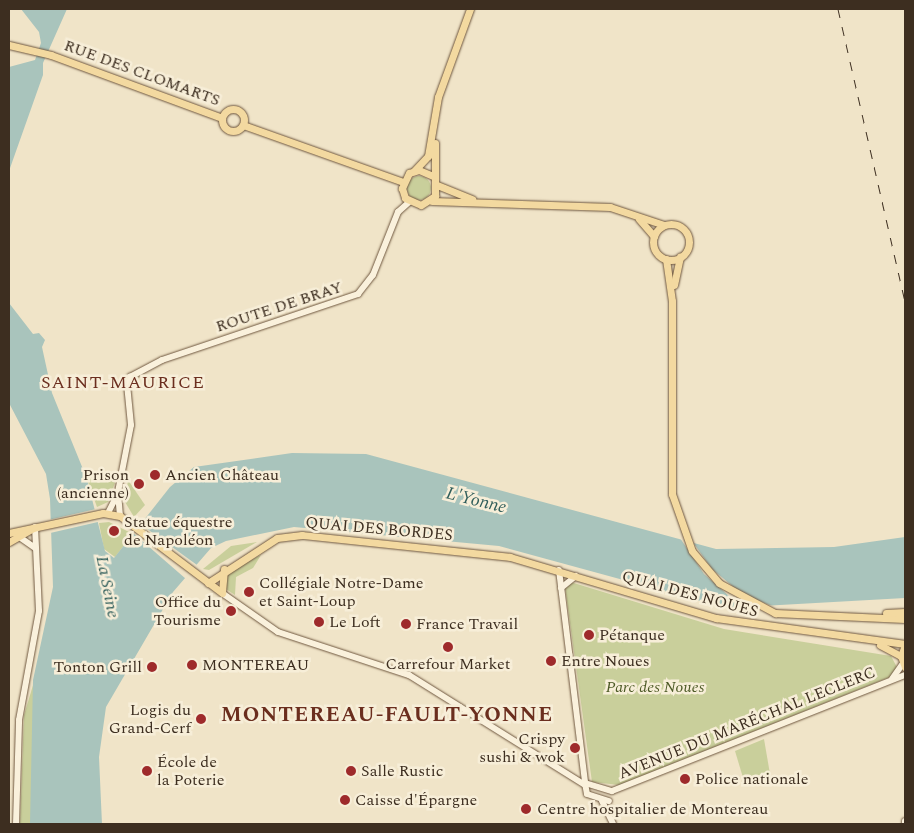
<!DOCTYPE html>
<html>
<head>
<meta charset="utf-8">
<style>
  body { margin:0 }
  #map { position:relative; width:914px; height:833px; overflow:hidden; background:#f0e4c8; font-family:Spectral,serif }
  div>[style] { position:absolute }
  .green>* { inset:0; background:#c9cf9b }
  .round { border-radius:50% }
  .water>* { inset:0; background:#a9c4bc }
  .pier>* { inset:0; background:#f0e4c8; transform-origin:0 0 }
  .roads { filter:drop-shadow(0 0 1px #6f573f) drop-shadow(0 0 1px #6f573f) }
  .secondary>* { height:6px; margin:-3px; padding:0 3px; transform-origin:3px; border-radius:3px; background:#faf1dc }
  .primary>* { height:7px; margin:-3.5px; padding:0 3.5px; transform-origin:3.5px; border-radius:3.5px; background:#f3d9a0 }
  .primary>.ring { margin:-3.5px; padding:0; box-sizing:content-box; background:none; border:7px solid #f3d9a0; border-radius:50% }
  .rail>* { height:1px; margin-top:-0.5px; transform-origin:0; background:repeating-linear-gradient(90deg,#3d2e20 0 9px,transparent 0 18px) }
  .dots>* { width:14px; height:14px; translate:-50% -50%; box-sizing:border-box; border:2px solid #f7eed8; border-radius:50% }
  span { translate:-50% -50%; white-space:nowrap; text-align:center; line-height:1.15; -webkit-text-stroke:5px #f7eed8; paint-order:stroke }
  .street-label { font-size:16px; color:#3d2e20 }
  .poi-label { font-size:16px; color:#3d2e20 }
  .right { translate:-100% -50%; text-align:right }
  .left { translate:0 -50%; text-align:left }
  .park-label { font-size:16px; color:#4d5a26; font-style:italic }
  .neighbourhood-label { font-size:18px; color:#6b2e1e; letter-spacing:1px }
  .water-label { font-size:18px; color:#2f5d5a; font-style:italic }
  .district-label { font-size:21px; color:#6b2e1e; font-weight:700; letter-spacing:1px }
  .frame { position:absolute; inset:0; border:10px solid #3d2e20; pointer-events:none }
</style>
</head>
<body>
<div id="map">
  <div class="green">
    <i class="round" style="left:407px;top:176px;width:24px;height:24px"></i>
    <i style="clip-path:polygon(117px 477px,108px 502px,97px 507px,87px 479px)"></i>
    <i style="clip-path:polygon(128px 480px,145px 505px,134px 517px,125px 502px)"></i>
    <i style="clip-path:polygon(109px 522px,133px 534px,115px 557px,104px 549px,99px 523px)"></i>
    <i style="clip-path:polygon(257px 542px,209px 570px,203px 569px,231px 546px)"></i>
    <i style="clip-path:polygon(261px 555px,253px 568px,236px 577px,235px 595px,226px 589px,224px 577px,232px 569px)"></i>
    <i style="clip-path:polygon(564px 580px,724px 629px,891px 656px,900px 673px,619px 785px,592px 782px)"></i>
    <i style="clip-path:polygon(34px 682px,31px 824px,20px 824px,24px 715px)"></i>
    <i style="clip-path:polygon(764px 739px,770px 774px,744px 781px,735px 751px)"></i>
  </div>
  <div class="water">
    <i style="clip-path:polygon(21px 9px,67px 9px,43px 63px,43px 75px,9px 171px,9px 67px,35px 60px,41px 43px,39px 32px)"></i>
    <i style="clip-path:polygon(9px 303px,33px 334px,39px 333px,45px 340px,42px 347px,52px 393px,87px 479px,105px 551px,114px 558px,170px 487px,194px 467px,292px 453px,366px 454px,716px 549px,834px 547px,905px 537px,905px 598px,726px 608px,499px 546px,294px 527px,226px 541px,211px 548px,173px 592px,106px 707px,99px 757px,102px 824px,30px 824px,33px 680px,53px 587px,50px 499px,46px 474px,9px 403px)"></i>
  </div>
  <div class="pier">
    <i style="left:96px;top:509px;width:13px;height:50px;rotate:77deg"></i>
    <i style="clip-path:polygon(139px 523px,197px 565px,186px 579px,132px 532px)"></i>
    <i style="clip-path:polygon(680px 538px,692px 541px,712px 569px,742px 594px,777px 608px,753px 609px,729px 596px,704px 574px)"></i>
  </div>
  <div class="roads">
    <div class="secondary">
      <i style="left:108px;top:513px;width:22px;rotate:-63deg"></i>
      <i style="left:120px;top:516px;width:24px;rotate:-95deg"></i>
      <i style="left:118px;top:492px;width:68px;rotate:-79deg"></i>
      <i style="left:131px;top:425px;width:41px;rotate:-95.6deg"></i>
      <i style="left:127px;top:384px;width:8px;rotate:-67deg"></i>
      <i style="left:130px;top:377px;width:36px;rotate:-28deg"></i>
      <i style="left:162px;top:360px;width:207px;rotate:-18.6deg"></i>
      <i style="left:358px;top:294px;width:24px;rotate:-52deg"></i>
      <i style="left:373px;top:275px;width:68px;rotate:-68.4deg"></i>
      <i style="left:398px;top:212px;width:15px;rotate:-42deg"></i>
      <i style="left:18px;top:536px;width:21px;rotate:35deg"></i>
      <i style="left:559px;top:570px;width:215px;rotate:83deg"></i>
      <i style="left:561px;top:588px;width:19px;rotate:-39deg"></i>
      <i style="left:222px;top:593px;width:68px;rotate:34.9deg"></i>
      <i style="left:278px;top:632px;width:138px;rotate:18.2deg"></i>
      <i style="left:409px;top:675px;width:208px;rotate:32deg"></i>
      <i style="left:892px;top:679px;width:19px;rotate:-55deg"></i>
      <i style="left:585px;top:783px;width:11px;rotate:80deg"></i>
      <i style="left:587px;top:794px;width:23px;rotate:18deg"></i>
      <i style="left:585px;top:783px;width:28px;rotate:17deg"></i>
      <i style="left:612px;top:791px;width:315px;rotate:-21.6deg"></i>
      <i style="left:602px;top:801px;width:25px;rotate:64deg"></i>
      <i style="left:16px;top:824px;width:104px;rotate:-88.3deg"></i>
      <i style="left:19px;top:720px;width:111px;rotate:-79.6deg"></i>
      <i style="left:39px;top:611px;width:84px;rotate:-92.7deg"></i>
      <i style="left:905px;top:824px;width:3px;rotate:-90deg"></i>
    </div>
    <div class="primary">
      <i style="left:9px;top:45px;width:43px;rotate:13.4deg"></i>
      <i style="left:51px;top:55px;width:182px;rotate:20.2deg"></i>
      <i class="ring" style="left:222px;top:109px;width:15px;height:15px"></i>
      <i style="left:243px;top:125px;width:170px;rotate:19.6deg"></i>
      <i style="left:414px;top:171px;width:21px;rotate:-47deg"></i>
      <i style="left:428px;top:156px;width:60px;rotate:-80.4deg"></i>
      <i style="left:438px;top:97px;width:94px;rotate:-70deg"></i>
      <i style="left:433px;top:176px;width:15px;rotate:-157deg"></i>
      <i style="left:419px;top:170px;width:10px;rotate:163deg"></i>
      <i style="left:409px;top:173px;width:17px;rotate:115deg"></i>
      <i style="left:402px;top:188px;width:10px;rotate:73deg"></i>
      <i style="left:405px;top:198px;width:17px;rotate:24deg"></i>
      <i style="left:421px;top:205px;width:17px;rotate:-33deg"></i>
      <i style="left:435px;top:196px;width:53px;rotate:-90deg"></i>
      <i style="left:437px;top:185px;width:38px;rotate:22deg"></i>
      <i style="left:432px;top:201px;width:178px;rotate:1.9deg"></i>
      <i style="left:610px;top:207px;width:57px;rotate:18.4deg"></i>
      <i style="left:639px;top:219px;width:23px;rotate:49deg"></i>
      <i class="ring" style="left:653px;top:224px;width:29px;height:29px"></i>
      <i style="left:666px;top:259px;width:42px;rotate:81.9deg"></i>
      <i style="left:672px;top:301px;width:193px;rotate:90deg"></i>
      <i style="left:672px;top:494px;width:60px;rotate:70.7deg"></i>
      <i style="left:692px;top:551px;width:42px;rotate:49.8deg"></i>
      <i style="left:719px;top:583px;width:64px;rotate:28.2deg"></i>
      <i style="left:775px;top:613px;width:130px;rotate:2.6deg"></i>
      <i style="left:674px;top:285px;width:29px;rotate:-78deg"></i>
      <i style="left:9px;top:533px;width:96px;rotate:-12deg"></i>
      <i style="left:103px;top:513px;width:17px;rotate:10deg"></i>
      <i style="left:120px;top:516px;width:128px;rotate:37deg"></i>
      <i style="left:9px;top:542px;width:28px;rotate:-30deg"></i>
      <i style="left:208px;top:583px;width:82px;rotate:-33.1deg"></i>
      <i style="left:277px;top:538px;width:25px;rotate:-7deg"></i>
      <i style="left:302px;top:535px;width:209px;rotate:6deg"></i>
      <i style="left:510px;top:557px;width:215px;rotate:16.5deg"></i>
      <i style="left:716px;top:618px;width:191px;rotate:7.8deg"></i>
      <i style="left:222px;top:592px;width:23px;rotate:-85deg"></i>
      <i style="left:886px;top:613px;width:19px;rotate:-3deg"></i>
      <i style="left:880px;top:645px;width:24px;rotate:28deg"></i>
      <i style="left:905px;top:645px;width:12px;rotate:110deg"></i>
      <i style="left:901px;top:656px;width:12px;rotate:70deg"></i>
    </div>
  </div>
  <div class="rail">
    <i style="left:838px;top:9px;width:301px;rotate:77.1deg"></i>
  </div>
  <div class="dots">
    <i style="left:155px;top:475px;background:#9e2a2b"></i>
    <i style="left:139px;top:484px;background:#9e2a2b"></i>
    <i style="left:114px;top:531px;background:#9e2a2b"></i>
    <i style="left:249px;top:592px;background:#9e2a2b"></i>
    <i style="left:231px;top:611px;background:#9e2a2b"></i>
    <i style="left:319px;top:622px;background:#9e2a2b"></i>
    <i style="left:406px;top:624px;background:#9e2a2b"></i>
    <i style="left:589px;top:635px;background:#9e2a2b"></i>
    <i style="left:448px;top:647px;background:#9e2a2b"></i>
    <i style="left:551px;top:661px;background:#9e2a2b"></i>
    <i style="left:192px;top:665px;background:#9e2a2b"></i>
    <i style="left:152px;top:667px;background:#9e2a2b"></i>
    <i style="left:201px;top:719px;background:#9e2a2b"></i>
    <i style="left:575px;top:748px;background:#9e2a2b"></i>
    <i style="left:147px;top:771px;background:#9e2a2b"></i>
    <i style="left:351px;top:771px;background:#9e2a2b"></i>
    <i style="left:685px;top:779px;background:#9e2a2b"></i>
    <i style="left:345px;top:800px;background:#9e2a2b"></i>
    <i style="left:526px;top:809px;background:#9e2a2b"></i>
  </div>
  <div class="street-label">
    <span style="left:142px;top:73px;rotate:20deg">RUE DES CLOMARTS</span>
    <span style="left:279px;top:307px;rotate:-18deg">ROUTE DE BRAY</span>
    <span style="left:379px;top:529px;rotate:5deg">QUAI DES BORDES</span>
    <span style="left:690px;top:594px;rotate:15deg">QUAI DES NOUES</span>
    <span style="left:747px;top:723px;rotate:-22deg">AVENUE DU MARÉCHAL LECLERC</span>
  </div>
  <div class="poi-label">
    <span class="right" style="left:129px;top:484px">Prison<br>(ancienne)</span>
    <span class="left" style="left:165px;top:475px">Ancien Château</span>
    <span class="left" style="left:124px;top:531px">Statue équestre<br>de Napoléon</span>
    <span class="left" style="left:259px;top:592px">Collégiale Notre-Dame<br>et Saint-Loup</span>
    <span class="right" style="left:221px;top:611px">Office du<br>Tourisme</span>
    <span class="left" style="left:329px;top:622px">Le Loft</span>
    <span class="left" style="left:416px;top:624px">France Travail</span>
    <span class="left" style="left:599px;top:635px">Pétanque</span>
    <span class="left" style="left:561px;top:661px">Entre Noues</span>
    <span style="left:448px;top:664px">Carrefour Market</span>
    <span class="left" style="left:202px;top:665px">MONTEREAU</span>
    <span class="right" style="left:142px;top:667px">Tonton Grill</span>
    <span class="right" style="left:191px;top:719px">Logis du<br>Grand-Cerf</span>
    <span class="right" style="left:565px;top:748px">Crispy<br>sushi &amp; wok</span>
    <span class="left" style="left:157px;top:771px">École de<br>la Poterie</span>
    <span class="left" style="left:361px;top:771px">Salle Rustic</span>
    <span class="left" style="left:695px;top:779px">Police nationale</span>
    <span class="left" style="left:355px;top:800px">Caisse d'Épargne</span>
    <span class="left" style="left:537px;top:809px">Centre hospitalier de Montereau</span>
  </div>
  <div class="park-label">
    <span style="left:655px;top:687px">Parc des Noues</span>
  </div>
  <div class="neighbourhood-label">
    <span style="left:123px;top:383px">SAINT-MAURICE</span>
  </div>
  <div class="water-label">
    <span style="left:476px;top:501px;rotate:14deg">L'Yonne</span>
    <span style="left:107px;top:587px;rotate:79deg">La Seine</span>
  </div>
  <div class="district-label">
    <span style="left:387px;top:715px">MONTEREAU-FAULT-YONNE</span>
  </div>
  <div class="frame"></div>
</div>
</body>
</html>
